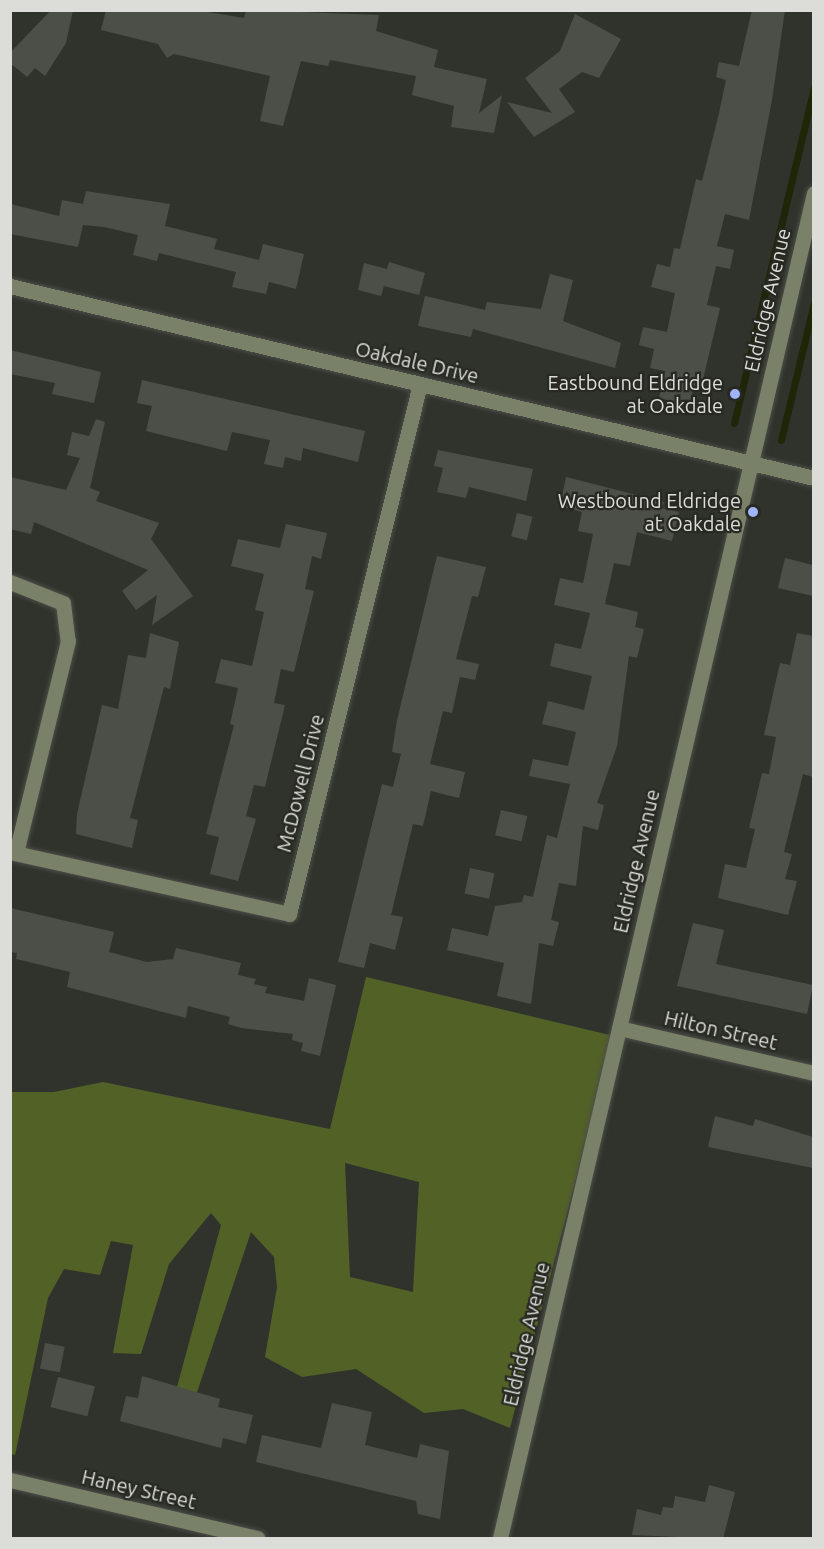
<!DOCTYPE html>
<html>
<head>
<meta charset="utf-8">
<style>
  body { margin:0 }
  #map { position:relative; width:824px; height:1549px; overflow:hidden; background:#30332c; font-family:Ubuntu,sans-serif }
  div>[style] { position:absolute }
  .forest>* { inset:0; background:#526227 }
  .stream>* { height:7px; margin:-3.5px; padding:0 3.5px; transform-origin:3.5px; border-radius:3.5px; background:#1e2607 }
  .building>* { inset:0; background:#4c4f47; transform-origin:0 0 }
  .roads { filter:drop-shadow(0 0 2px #4c4e48) drop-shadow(0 0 2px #4c4e48) }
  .minor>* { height:15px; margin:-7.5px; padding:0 7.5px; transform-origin:7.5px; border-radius:7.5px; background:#798168 }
  .dots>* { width:16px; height:16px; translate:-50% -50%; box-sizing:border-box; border:3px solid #272922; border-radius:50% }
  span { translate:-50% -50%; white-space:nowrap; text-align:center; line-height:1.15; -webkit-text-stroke:4.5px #272922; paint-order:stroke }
  .street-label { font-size:20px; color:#dcddd9 }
  .poi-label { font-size:20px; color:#dcddd9 }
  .right { translate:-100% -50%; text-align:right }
  .frame { position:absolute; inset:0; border:12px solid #dcddd9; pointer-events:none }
</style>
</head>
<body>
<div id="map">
  <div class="forest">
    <i style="clip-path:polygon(evenodd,366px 977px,614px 1036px,510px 1428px,463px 1409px,424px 1413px,356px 1369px,302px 1377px,265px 1357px,277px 1287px,274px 1257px,251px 1232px,192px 1407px,174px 1398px,221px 1225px,211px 1213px,169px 1264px,141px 1354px,113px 1353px,133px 1245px,111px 1241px,100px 1275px,64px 1269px,48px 1298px,15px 1455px,11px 1454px,10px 1092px,54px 1092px,103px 1082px,330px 1129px,366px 977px,345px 1163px,419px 1182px,413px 1292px,350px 1277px,345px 1163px)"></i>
  </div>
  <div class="stream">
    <i style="left:734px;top:423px;width:345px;rotate:-76.6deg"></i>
    <i style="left:781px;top:440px;width:141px;rotate:-76.5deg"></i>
  </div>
  <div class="building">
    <i style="clip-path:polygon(51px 10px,73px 10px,66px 43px,45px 76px,35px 68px,27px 77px,10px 63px,10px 53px)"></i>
    <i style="clip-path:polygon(106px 10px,196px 10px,244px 18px,246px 10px,379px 15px,376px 31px,438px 50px,434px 67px,487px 79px,479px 113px,502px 95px,494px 133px,451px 127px,454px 106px,412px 95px,416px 76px,330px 60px,328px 66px,301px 61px,283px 126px,260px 121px,270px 76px,174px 54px,167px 58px,158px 44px,101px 30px)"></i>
    <i style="clip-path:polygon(752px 10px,785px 10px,772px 100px,749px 220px,725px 214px,717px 246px,734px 250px,730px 269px,716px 266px,707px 305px,720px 308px,701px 388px,694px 386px,689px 405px,659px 398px,665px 371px,650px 368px,654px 349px,639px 345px,643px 327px,667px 332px,675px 293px,651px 287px,657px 264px,670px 267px,674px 248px,680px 249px,696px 179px,702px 181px,719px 113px,726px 80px,716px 77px,719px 62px,739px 66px)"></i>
    <i style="clip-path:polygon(575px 14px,621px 39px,599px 78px,582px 72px,559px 89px,575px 112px,534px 137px,507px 102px,552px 113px,525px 78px,560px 51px)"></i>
    <i style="clip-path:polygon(86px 191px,170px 204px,165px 226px,217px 239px,214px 249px,259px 260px,263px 244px,304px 254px,296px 289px,269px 282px,266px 294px,232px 287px,236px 272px,159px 253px,157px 261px,133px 255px,138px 235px,104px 227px,83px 225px,78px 247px,10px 234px,10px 204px,59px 216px,62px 200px,83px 204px)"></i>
    <i style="clip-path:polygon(389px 262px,425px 273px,419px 295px,384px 286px,381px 296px,358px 290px,364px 263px,387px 269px)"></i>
    <i style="clip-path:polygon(550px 274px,573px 280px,563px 321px,621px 343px,615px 368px,473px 329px,471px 337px,418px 326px,425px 296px,485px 310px,487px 302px,541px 309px)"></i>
    <i style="clip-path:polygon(10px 350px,101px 372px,94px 403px,52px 394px,55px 383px,10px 374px)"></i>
    <i style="clip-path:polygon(142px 380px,365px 431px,358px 462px,303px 448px,301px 461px,285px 457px,283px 468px,264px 464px,270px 440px,232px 432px,227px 451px,146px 431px,152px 406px,137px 403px)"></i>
    <i style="clip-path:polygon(96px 419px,105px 422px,90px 488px,100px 492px,96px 501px,159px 523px,151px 539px,193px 596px,152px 625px,157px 595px,136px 610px,122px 591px,148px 570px,34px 522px,31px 534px,10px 529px,10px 477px,66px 490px,80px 458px,67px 455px,72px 432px,89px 436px)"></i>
    <i style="clip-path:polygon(438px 450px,533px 469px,526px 501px,469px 487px,466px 498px,437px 492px,443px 468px,434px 466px)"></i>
    <i style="clip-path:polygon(566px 477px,664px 502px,662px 508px,679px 512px,672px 541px,637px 532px,630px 566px,614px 563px,605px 604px,638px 612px,635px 627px,644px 629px,637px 658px,629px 656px,617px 746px,597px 803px,604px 805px,598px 830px,583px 826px,576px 886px,559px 883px,551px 920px,559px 922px,553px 946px,539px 943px,531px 1004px,497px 996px,504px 963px,447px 950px,452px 928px,488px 936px,495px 906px,522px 902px,524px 895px,533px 897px,547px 835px,557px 838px,570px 784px,529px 776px,533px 759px,568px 766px,576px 732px,542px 724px,548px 701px,584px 710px,592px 676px,550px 666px,555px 643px,581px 649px,590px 613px,554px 605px,560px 578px,583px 583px,593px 534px,578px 531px,582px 512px,560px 506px)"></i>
    <i style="left:517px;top:513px;width:16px;height:24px;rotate:14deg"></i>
    <i style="clip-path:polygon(286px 524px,327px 533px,321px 559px,312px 556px,305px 589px,314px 591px,294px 672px,281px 669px,274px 703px,285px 705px,265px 787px,254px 785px,246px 816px,256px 819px,238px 881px,210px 874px,219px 837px,206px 834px,234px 725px,230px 724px,238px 688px,215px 683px,221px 659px,252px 666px,264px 612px,255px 610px,264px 574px,231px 566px,238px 539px,280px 548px)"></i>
    <i style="clip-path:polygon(437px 556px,486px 567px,478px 597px,472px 596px,456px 659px,479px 664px,475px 680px,460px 677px,452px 713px,443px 711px,430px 764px,465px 772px,459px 798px,431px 791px,423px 826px,413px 824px,391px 915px,403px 917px,395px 950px,370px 943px,364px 968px,338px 962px,382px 784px,393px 787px,401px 754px,392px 752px,397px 720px)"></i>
    <i style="clip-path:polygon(785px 558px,813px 565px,813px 596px,778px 588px)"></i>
    <i style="clip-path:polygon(150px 633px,179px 642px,170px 689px,164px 687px,130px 818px,138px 820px,132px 848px,76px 834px,77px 814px,102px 705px,118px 709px,128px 655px,146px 658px)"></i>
    <i style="clip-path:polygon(797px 633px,813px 636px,813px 777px,803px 774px,784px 852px,792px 854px,785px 879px,797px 881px,788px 915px,718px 898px,725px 864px,746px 868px,755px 829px,749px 828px,762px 773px,769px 774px,776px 737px,764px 735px,774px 689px,780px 663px,790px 665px)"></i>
    <i style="left:501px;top:810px;width:27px;height:26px;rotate:13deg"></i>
    <i style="left:470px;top:868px;width:25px;height:26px;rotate:12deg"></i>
    <i style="clip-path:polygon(10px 908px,114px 932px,109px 952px,147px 962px,173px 959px,176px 948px,241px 963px,238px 975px,256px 979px,254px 984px,267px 987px,265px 993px,304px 1001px,309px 978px,336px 985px,320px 1056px,301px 1051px,303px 1043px,292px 1040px,293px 1034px,241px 1028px,228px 1024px,230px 1017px,188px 1006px,186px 1018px,67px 987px,70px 972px,16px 959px,17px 953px,10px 952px)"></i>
    <i style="clip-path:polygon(693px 923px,724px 930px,716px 964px,813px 985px,807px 1014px,677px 986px)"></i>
    <i style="clip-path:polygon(715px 1116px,753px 1126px,755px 1119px,813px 1137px,813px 1168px,708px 1147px)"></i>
    <i style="left:45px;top:1343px;width:20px;height:26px;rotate:11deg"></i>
    <i style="clip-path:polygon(142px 1376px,220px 1399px,218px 1407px,253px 1415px,246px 1444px,223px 1438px,221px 1448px,120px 1421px,126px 1396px,138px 1398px)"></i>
    <i style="left:58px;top:1377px;width:38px;height:31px;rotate:14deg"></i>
    <i style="clip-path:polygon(332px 1403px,372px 1412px,365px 1445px,417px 1458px,420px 1444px,449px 1451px,440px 1519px,418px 1514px,416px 1501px,256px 1462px,262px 1435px,321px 1448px)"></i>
    <i style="clip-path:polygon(709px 1485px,735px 1492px,723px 1539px,632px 1535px,637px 1509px,661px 1515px,663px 1507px,673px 1508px,675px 1496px,705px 1502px)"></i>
  </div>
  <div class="roads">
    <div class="minor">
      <i style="left:10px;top:286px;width:827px;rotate:13.43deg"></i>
      <i style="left:10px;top:582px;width:57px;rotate:21.6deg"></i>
      <i style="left:63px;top:603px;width:38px;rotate:83deg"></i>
      <i style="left:68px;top:641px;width:218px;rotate:103.8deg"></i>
      <i style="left:10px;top:852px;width:286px;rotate:12.5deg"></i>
      <i style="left:289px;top:914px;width:546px;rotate:-76.12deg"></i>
      <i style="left:619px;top:1028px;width:200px;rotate:13deg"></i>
      <i style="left:10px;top:1480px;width:254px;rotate:13.2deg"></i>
      <i style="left:500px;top:1538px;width:1381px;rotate:-76.86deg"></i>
    </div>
  </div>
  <div class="dots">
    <i style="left:735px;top:394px;background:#a0b3fd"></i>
    <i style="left:753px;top:512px;background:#a0b3fd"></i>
  </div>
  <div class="street-label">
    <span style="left:767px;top:300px;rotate:-77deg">Eldridge Avenue</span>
    <span style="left:417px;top:362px;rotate:13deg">Oakdale Drive</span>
    <span style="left:300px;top:783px;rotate:-76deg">McDowell Drive</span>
    <span style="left:636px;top:861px;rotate:-77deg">Eldridge Avenue</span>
    <span style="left:721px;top:1030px;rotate:13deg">Hilton Street</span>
    <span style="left:526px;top:1334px;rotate:-77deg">Eldridge Avenue</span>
    <span style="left:139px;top:1489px;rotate:13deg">Haney Street</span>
  </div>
  <div class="poi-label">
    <span class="right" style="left:723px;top:394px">Eastbound Eldridge<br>at Oakdale</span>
    <span class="right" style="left:741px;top:512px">Westbound Eldridge<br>at Oakdale</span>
  </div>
  <div class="frame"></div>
</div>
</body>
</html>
